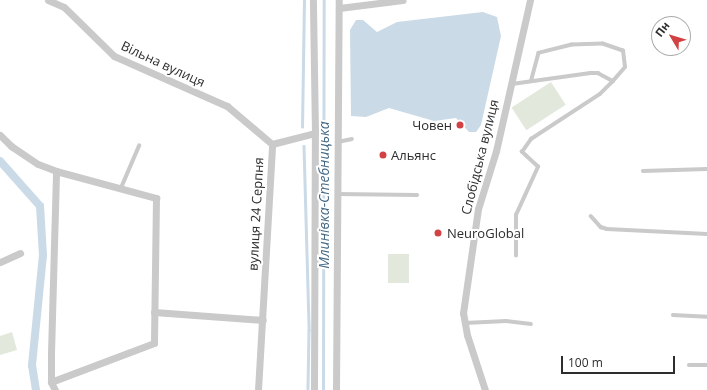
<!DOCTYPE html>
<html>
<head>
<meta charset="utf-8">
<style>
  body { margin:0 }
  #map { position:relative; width:707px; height:390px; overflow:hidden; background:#fff; font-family:"Open Sans",sans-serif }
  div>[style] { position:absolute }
  .green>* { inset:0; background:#e2e9dc; transform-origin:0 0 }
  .water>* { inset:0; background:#cadae7 }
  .stream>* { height:2.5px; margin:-1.25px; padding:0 1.25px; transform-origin:1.25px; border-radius:1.25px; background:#cadae7 }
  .canal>* { height:8px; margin:-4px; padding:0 4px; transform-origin:4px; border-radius:4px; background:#cadae7 }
  .service>* { height:3.5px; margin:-1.75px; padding:0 1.75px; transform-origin:1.75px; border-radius:1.75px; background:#cacaca }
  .minor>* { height:7px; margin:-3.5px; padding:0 3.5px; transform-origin:3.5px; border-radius:3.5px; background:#cacaca }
  .dots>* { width:11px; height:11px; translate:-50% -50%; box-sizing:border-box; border:2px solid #fff; border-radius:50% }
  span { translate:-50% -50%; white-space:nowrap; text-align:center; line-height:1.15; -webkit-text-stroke:4px #fff; paint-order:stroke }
  .street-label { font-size:13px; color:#2d2d2d }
  .poi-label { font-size:13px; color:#2d2d2d }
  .right { translate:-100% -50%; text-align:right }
  .left { translate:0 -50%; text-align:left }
  .water-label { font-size:14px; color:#446986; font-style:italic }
  .north { position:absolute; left:651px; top:16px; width:40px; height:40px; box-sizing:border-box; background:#fff; border:1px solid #ababab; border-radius:50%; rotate:308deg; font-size:11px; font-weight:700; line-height:16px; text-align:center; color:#2d2d2d }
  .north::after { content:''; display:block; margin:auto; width:14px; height:18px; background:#d24244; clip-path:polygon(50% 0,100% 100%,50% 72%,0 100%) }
  .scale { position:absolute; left:561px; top:356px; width:114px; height:18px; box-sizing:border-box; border:2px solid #2d2d2d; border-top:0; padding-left:5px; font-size:12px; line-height:14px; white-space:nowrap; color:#2d2d2d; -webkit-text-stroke:3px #fff; paint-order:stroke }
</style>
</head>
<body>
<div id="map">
  <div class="green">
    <i style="left:551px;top:82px;width:27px;height:47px;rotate:57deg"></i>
    <i style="left:388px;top:254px;width:21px;height:29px"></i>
    <i style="clip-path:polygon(12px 332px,17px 350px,0 355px,0 336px)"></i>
  </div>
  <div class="water">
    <i style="clip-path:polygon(483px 12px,497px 17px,501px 36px,481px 125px,476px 132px,469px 132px,456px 118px,434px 121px,389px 108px,366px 117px,351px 116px,350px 30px,356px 20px,363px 20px,377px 32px,397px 22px)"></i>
  </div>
  <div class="stream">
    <i style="left:302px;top:127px;width:127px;rotate:-89.1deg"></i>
    <i style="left:304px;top:146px;width:184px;rotate:88.4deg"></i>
    <i style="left:309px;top:330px;width:60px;rotate:91deg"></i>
    <i style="left:323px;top:390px;width:390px;rotate:-89.9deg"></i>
  </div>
  <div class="canal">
    <i style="left:0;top:161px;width:60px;rotate:48.4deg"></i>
    <i style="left:40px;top:206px;width:49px;rotate:86.5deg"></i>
    <i style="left:43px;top:255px;width:111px;rotate:95.7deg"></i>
    <i style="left:32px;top:365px;width:25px;rotate:81deg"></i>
  </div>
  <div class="service">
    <i style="left:512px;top:84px;width:79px;rotate:-8deg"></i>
    <i style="left:590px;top:73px;width:8px"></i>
    <i style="left:598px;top:73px;width:17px;rotate:28deg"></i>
    <i style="left:338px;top:142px;width:14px;rotate:-12deg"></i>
    <i style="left:643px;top:171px;width:64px;rotate:-1.8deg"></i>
    <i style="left:121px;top:188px;width:46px;rotate:-66.8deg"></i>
    <i style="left:337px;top:194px;width:80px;rotate:0.7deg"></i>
    <i style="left:591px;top:216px;width:15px;rotate:48deg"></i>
    <i style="left:601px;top:227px;width:6px;rotate:18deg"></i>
    <i style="left:607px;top:229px;width:100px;rotate:2.9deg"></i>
    <i style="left:516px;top:256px;width:41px;rotate:-90deg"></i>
    <i style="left:516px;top:215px;width:53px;rotate:-65.4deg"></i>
    <i style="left:538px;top:167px;width:22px;rotate:-137deg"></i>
    <i style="left:522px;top:152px;width:16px;rotate:-55deg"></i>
    <i style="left:531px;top:139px;width:82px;rotate:-33.1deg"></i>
    <i style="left:600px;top:94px;width:18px;rotate:-45deg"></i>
    <i style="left:613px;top:81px;width:18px;rotate:-49deg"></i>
    <i style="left:625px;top:67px;width:16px;rotate:-97deg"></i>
    <i style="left:623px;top:51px;width:21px;rotate:-161deg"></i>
    <i style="left:603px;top:44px;width:31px;rotate:178deg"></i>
    <i style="left:572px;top:45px;width:34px;rotate:166deg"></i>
    <i style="left:539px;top:53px;width:28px;rotate:105deg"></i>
    <i style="left:673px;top:315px;width:34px;rotate:3deg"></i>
    <i style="left:465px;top:323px;width:41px;rotate:-2.8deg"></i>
    <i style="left:506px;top:321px;width:25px;rotate:7deg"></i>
    <i style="left:689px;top:365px;width:18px"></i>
  </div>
  <div class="minor">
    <i style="left:48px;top:0;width:17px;rotate:24deg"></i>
    <i style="left:64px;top:7px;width:70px;rotate:44.4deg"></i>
    <i style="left:114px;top:56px;width:124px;rotate:23.9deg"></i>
    <i style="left:227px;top:106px;width:59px;rotate:40.2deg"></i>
    <i style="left:339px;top:8px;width:64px;rotate:-7.1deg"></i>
    <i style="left:0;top:135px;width:16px;rotate:45deg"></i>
    <i style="left:11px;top:146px;width:32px;rotate:34deg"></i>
    <i style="left:38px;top:164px;width:19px;rotate:21deg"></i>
    <i style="left:56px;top:171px;width:104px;rotate:15.1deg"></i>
    <i style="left:156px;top:198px;width:145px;rotate:90.8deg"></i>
    <i style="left:154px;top:343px;width:110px;rotate:159.3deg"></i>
    <i style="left:0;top:262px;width:22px;rotate:-24deg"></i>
    <i style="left:154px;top:312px;width:109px;rotate:4.2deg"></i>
    <i style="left:55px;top:390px;width:9px;rotate:-117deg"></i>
    <i style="left:51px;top:382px;width:29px;rotate:-90deg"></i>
    <i style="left:51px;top:353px;width:182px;rotate:-88.4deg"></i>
    <i style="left:258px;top:390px;width:246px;rotate:-86.7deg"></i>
    <i style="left:272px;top:144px;width:44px;rotate:-14.3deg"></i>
    <i style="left:315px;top:133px;width:133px;rotate:-90.9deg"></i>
    <i style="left:314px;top:390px;width:257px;rotate:-89.8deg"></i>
    <i style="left:336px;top:390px;width:390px;rotate:-89.6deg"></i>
    <i style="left:485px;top:390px;width:58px;rotate:-108.1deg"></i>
    <i style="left:467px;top:335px;width:22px;rotate:-100deg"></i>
    <i style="left:463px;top:313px;width:105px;rotate:-81.8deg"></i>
    <i style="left:478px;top:209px;width:61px;rotate:-72.8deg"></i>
    <i style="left:496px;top:151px;width:155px;rotate:-77.3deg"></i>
  </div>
  <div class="dots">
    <i style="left:460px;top:125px;background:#d24244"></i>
    <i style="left:383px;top:155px;background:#d24244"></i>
    <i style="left:438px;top:233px;background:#d24244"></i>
  </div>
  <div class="street-label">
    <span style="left:163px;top:64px;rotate:25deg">Вільна вулиця</span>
    <span style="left:480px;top:157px;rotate:-76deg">Слобідська вулиця</span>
    <span style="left:256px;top:214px;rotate:-87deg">вулиця 24 Серпня</span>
  </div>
  <div class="poi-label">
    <span class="right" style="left:452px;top:125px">Човен</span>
    <span class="left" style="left:391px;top:155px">Альянс</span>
    <span class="left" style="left:447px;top:233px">NeuroGlobal</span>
  </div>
  <div class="water-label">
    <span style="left:324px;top:195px;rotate:-90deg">Млинівка-Стебницька</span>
  </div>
  <div class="north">Пн</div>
  <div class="scale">100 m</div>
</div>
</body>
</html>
